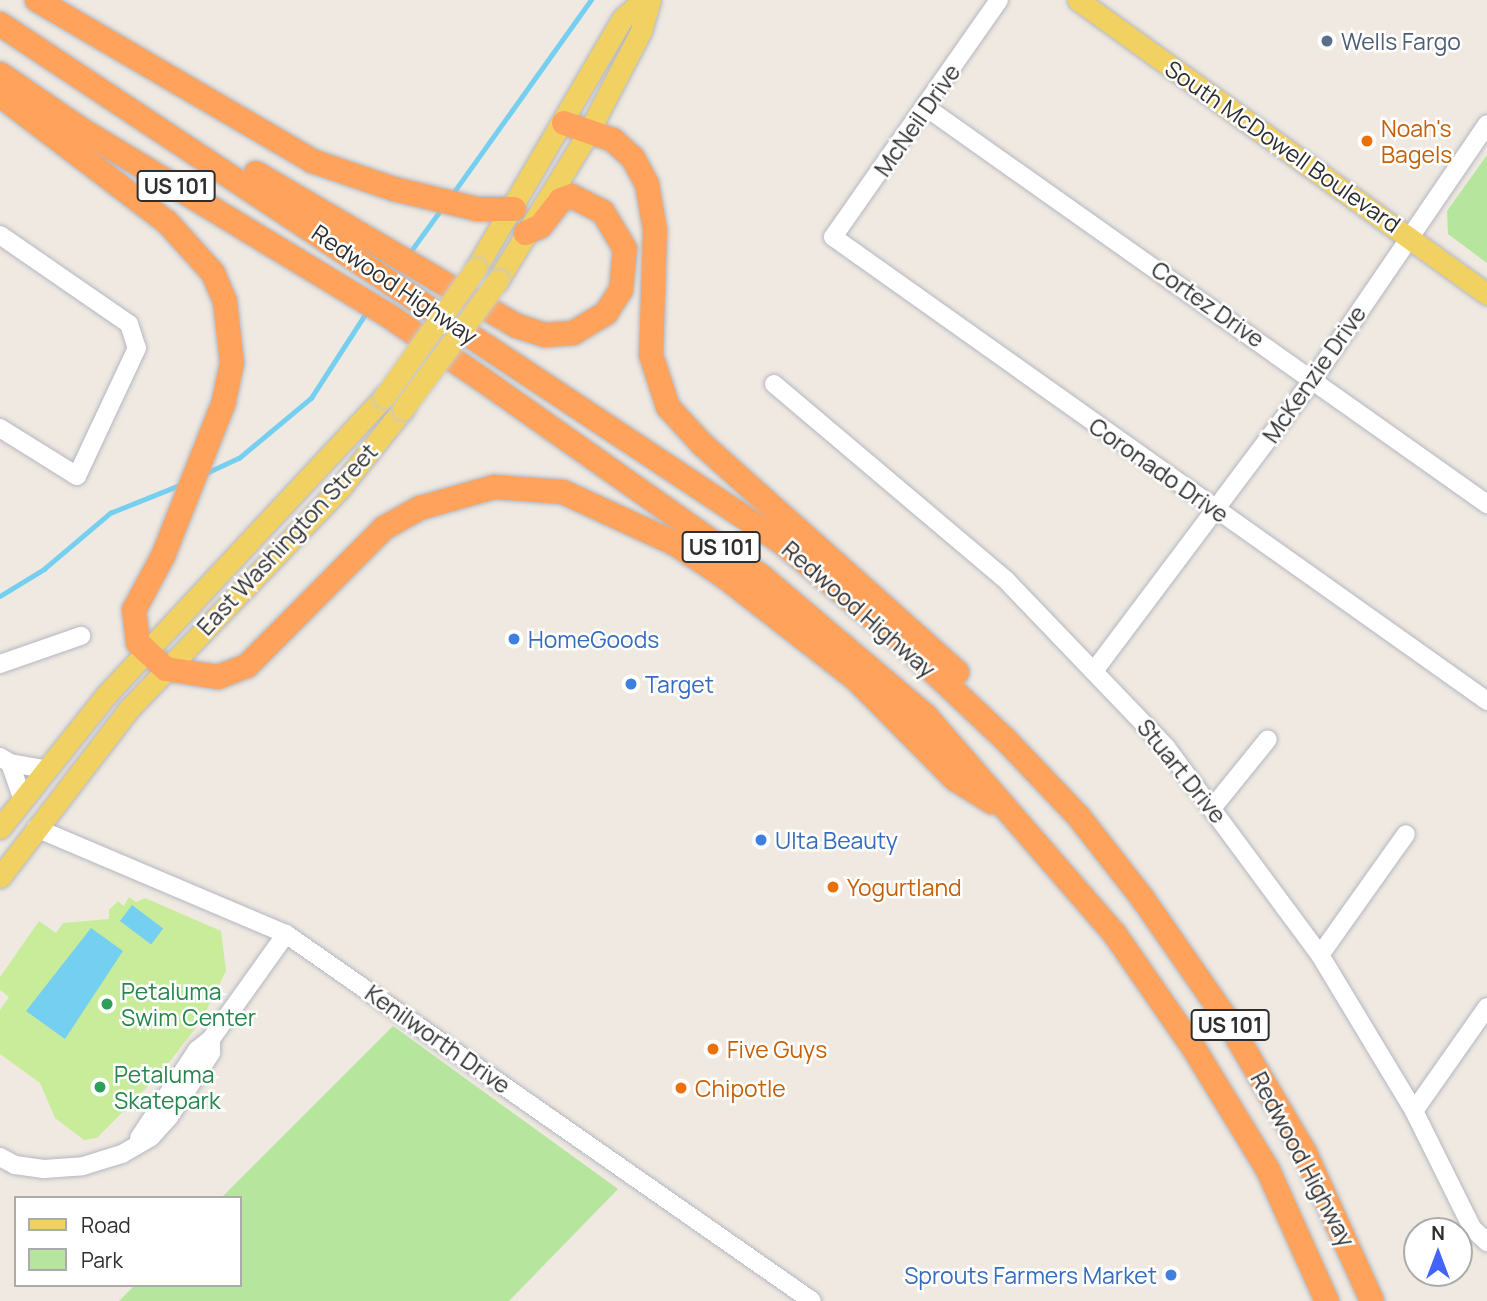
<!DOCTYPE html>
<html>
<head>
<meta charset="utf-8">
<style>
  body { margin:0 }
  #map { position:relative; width:1487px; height:1301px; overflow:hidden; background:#efe9e1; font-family:Manrope,sans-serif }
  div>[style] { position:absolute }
  .green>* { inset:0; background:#b6e59e }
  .pitch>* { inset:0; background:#c9ec9a }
  .water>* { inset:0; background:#75cff0; transform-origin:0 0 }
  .stream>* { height:4.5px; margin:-2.25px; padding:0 2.25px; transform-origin:2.25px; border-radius:2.25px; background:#75cff0 }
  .roads { filter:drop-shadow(0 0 2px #b4b7c1) drop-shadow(0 0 2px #b4b7c1) }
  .minor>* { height:18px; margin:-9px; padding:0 9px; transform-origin:9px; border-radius:9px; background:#fff }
  .major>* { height:21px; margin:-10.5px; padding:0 10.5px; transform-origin:10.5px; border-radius:10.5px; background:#f2d163 }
  .highway>* { height:24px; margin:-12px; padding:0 12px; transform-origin:12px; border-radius:12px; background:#ffa35c }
  .bridges { filter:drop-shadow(0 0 2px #c9c9c9) drop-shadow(0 0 2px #c9c9c9) }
  .major-bridge>* { height:21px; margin:-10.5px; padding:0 10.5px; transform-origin:10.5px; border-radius:10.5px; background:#f2d163 }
  .dots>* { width:19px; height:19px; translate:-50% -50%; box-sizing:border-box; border:4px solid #fff; border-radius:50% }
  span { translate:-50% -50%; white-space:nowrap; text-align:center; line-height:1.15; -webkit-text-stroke:5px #fff; paint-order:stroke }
  .shield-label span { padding:2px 5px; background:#fff; border:2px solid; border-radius:5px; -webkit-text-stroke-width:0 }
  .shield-label { font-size:21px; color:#2e2e2e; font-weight:700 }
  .service-label { font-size:23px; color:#4e5e75 }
  .left { translate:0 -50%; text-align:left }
  .street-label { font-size:23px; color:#2e2e2e }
  .food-label { font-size:23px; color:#c56008 }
  .shop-label { font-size:23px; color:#366cbe }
  .right { translate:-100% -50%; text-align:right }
  .leisure-label { font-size:23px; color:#27864d }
  .legend { position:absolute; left:14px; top:1196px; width:228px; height:91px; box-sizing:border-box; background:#fff; border:2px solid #ababab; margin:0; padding:9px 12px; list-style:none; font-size:21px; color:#2e2e2e }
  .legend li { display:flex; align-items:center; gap:14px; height:35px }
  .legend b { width:35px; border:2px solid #ababab }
  .north { position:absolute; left:1403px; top:1217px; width:70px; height:70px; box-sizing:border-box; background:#fff; border:2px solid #ababab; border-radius:50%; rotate:0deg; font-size:19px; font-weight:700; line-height:28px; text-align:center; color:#2e2e2e }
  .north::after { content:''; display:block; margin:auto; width:24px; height:32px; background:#4264fb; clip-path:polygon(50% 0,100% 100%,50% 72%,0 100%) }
</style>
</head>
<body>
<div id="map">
  <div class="green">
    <i style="clip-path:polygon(1487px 155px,1487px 263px,1448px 234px,1447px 211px)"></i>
    <i style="clip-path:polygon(393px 1026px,618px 1189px,509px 1301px,119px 1301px,135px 1285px,240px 1285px,240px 1198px,221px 1198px)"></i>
  </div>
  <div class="pitch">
    <i style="clip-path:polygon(129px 897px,136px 902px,145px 898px,221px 931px,226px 971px,201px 1021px,160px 1074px,97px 1138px,84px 1140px,55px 1118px,40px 1083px,0 1054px,0 1010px,9px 997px,0 990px,0 977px,39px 921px,56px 933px,63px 923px,109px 919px,109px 910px,118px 901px,124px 906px)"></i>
  </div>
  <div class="water">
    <i style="left:132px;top:905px;width:39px;height:20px;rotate:37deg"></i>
    <i style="clip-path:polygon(91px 928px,123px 951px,65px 1039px,26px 1011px)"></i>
  </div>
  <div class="stream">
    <i style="left:451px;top:196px;width:241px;rotate:-54.5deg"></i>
    <i style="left:408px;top:255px;width:58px;rotate:-54.1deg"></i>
    <i style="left:204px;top:474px;width:38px;rotate:-25deg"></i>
    <i style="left:239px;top:458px;width:94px;rotate:-39.8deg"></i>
    <i style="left:311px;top:398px;width:101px;rotate:-57.1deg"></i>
    <i style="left:0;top:596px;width:52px;rotate:-31.5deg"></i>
    <i style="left:44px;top:569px;width:87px;rotate:-40.3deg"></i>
    <i style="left:110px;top:513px;width:75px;rotate:-21.8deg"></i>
  </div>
  <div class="roads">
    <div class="minor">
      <i style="left:999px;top:0;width:289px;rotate:125deg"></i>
      <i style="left:833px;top:237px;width:802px;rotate:35.35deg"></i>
      <i style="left:927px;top:108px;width:686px;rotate:35.27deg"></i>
      <i style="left:0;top:235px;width:157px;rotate:34.6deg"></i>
      <i style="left:129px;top:324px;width:25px;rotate:72deg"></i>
      <i style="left:137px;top:348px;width:141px;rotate:115.1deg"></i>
      <i style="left:77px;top:476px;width:91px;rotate:-148.1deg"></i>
      <i style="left:774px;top:384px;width:302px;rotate:40.2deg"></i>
      <i style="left:1005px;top:579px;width:233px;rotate:46.2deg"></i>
      <i style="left:1166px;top:747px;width:259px;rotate:53.5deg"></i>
      <i style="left:1320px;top:955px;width:182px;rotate:58.9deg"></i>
      <i style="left:1414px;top:1111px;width:131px;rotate:63.6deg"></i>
      <i style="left:1472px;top:1228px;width:21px;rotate:43deg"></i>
      <i style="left:0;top:664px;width:86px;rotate:-19.1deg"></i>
      <i style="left:1094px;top:671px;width:366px;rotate:-53.1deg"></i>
      <i style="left:1314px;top:378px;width:307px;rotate:-55.7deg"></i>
      <i style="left:0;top:757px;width:12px;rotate:31deg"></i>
      <i style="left:10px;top:763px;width:36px;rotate:10deg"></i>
      <i style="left:10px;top:763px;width:36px;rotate:71deg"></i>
      <i style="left:1213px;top:807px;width:87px;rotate:-51deg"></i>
      <i style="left:36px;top:828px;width:272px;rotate:23deg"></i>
      <i style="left:286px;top:934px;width:641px;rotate:34.9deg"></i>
      <i style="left:1320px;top:955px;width:148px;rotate:-54.6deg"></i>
      <i style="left:1414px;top:1111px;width:127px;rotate:-54.9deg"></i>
      <i style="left:139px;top:1138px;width:105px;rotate:-56.6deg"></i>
      <i style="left:197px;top:1050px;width:18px;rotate:-38deg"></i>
      <i style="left:211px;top:1039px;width:129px;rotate:-54.5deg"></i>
      <i style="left:0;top:1157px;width:17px;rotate:28deg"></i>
      <i style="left:15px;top:1165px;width:29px;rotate:8deg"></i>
      <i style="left:44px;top:1169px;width:39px;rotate:-4deg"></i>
      <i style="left:83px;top:1166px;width:41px;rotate:-17.1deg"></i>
      <i style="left:122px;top:1154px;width:34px;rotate:-30deg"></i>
      <i style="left:151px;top:1137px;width:27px;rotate:-48deg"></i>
      <i style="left:169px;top:1117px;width:77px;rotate:-56.7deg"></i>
      <i style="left:211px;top:1053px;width:14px;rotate:-90deg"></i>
    </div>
    <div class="major">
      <i style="left:1078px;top:0;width:504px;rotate:35.71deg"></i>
      <i style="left:476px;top:268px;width:289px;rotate:-59.6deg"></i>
      <i style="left:622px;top:19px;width:28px;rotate:-42deg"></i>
      <i style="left:498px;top:280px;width:172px;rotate:-58.5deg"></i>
      <i style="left:588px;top:133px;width:115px;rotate:-62.5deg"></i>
      <i style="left:641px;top:31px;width:32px;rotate:-74deg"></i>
      <i style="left:0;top:828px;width:171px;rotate:-51.4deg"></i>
      <i style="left:107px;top:694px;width:406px;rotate:-47deg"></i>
      <i style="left:0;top:877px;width:210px;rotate:-52.5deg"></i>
      <i style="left:128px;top:710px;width:307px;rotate:-46.3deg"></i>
      <i style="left:340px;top:488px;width:101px;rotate:-51.4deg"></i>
    </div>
    <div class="highway">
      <i style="left:37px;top:0;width:319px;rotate:30.3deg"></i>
      <i style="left:312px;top:161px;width:87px;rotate:18.9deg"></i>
      <i style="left:394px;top:189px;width:85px;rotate:13.5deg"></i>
      <i style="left:477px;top:209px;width:37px"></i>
      <i style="left:0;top:24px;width:936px;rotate:33.54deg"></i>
      <i style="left:780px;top:541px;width:160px;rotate:39.7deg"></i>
      <i style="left:903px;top:643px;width:140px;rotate:43.3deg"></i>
      <i style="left:1005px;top:739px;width:108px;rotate:46.5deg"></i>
      <i style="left:1079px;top:817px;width:104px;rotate:52deg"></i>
      <i style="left:1143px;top:899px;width:144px;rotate:55.2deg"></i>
      <i style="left:1225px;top:1017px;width:158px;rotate:59.5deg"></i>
      <i style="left:1305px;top:1153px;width:162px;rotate:65.6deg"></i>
      <i style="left:0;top:74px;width:99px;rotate:34.3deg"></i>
      <i style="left:82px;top:130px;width:363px;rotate:31.2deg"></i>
      <i style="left:392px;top:318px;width:110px;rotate:34.3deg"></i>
      <i style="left:483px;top:380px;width:342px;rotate:35.2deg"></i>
      <i style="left:762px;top:577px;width:214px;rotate:40.3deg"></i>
      <i style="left:925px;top:715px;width:289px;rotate:49.1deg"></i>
      <i style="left:1114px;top:933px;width:139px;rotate:55.3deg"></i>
      <i style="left:1193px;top:1047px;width:144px;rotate:58.6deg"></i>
      <i style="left:1268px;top:1170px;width:144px;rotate:65.8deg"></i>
      <i style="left:0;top:95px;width:210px;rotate:37.3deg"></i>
      <i style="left:167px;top:222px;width:69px;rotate:48deg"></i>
      <i style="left:213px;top:273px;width:30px;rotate:67deg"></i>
      <i style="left:225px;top:301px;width:62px;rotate:83.6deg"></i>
      <i style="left:232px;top:363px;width:40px;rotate:102deg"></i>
      <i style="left:224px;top:402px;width:166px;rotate:111.6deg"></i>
      <i style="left:163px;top:556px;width:61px;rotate:118.2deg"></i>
      <i style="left:134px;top:610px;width:33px;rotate:83deg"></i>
      <i style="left:138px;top:643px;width:38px;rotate:43deg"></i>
      <i style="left:166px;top:669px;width:53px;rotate:8.7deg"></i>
      <i style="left:218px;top:677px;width:31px;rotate:-21deg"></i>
      <i style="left:247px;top:666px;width:194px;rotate:-45.2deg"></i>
      <i style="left:384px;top:528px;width:41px;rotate:-29.1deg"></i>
      <i style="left:420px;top:508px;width:77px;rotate:-15.8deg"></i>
      <i style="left:494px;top:487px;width:69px;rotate:4.1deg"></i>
      <i style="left:563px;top:492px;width:122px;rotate:24.7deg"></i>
      <i style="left:674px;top:543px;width:61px;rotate:33.7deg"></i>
      <i style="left:725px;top:577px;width:166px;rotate:37.9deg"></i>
      <i style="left:856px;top:679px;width:141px;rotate:45.3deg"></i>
      <i style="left:955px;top:779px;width:44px;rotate:31.9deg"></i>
      <i style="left:564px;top:123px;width:52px;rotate:19.1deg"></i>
      <i style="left:613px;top:140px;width:27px;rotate:42deg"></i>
      <i style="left:633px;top:158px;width:30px;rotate:62deg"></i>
      <i style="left:647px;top:184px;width:47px;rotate:80.1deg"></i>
      <i style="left:655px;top:230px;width:125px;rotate:91.8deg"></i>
      <i style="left:651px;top:355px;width:55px;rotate:71.9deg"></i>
      <i style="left:668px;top:407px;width:52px;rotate:47.4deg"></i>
      <i style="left:703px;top:445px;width:341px;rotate:41.8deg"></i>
      <i style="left:256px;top:173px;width:303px;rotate:30.4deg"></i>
      <i style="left:517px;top:326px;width:29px;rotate:18deg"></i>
      <i style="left:545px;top:335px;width:28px;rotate:-4deg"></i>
      <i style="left:573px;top:333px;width:39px;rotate:-31deg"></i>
      <i style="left:606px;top:313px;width:27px;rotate:-57deg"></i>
      <i style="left:621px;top:290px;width:41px;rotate:-84.4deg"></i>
      <i style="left:625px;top:249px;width:43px;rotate:-120.7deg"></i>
      <i style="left:603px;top:212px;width:35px;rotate:-153deg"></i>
      <i style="left:572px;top:196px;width:12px;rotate:160deg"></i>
      <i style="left:561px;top:200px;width:33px;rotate:128deg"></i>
      <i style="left:541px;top:226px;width:17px;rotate:155deg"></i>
    </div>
  </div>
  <div class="bridges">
    <div class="major-bridge">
      <i style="left:384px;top:397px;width:158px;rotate:-54.5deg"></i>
      <i style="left:403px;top:409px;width:160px;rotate:-53.6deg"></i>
    </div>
  </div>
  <div class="dots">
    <i style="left:1327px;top:41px;background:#5c6f8a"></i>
    <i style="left:1367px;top:141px;background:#e8710a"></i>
    <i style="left:514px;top:639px;background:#3f7fe0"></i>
    <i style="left:631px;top:684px;background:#3f7fe0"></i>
    <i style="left:761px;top:840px;background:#3f7fe0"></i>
    <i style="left:833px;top:887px;background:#e8710a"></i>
    <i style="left:107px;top:1004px;background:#2e9e5b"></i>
    <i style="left:713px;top:1049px;background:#e8710a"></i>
    <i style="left:100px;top:1087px;background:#2e9e5b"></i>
    <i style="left:681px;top:1088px;background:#e8710a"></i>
    <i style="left:1171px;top:1275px;background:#3f7fe0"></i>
  </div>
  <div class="shield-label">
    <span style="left:176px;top:186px">US 101</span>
    <span style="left:721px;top:547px">US 101</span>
    <span style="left:1230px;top:1025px">US 101</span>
  </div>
  <div class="service-label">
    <span class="left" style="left:1341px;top:41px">Wells Fargo</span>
  </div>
  <div class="street-label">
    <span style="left:917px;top:120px;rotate:-55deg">McNeil Drive</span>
    <span style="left:1283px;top:146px;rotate:35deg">South McDowell Boulevard</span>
    <span style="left:395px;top:284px;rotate:34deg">Redwood Highway</span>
    <span style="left:1208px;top:304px;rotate:35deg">Cortez Drive</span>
    <span style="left:1314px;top:374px;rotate:-55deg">McKenzie Drive</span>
    <span style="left:1159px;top:470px;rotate:35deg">Coronado Drive</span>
    <span style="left:287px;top:539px;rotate:-47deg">East Washington Street</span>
    <span style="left:859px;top:609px;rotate:41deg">Redwood Highway</span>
    <span style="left:1182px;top:771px;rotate:51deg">Stuart Drive</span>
    <span style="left:438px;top:1039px;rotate:35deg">Kenilworth Drive</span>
    <span style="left:1303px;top:1159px;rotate:62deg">Redwood Highway</span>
  </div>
  <div class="food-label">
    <span class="left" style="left:1381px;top:141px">Noah's<br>Bagels</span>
    <span class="left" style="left:847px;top:887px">Yogurtland</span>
    <span class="left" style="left:727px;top:1049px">Five Guys</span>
    <span class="left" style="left:695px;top:1088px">Chipotle</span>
  </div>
  <div class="shop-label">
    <span class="left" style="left:528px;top:639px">HomeGoods</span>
    <span class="left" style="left:645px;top:684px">Target</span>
    <span class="left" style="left:775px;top:840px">Ulta Beauty</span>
    <span class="right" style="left:1157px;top:1275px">Sprouts Farmers Market</span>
  </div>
  <div class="leisure-label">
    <span class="left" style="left:121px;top:1004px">Petaluma<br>Swim Center</span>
    <span class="left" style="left:114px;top:1087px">Petaluma<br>Skatepark</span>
  </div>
  <ul class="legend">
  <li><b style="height:9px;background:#f2d163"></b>Road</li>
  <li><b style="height:19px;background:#b6e59e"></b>Park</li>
  </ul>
  <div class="north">N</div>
</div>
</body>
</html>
